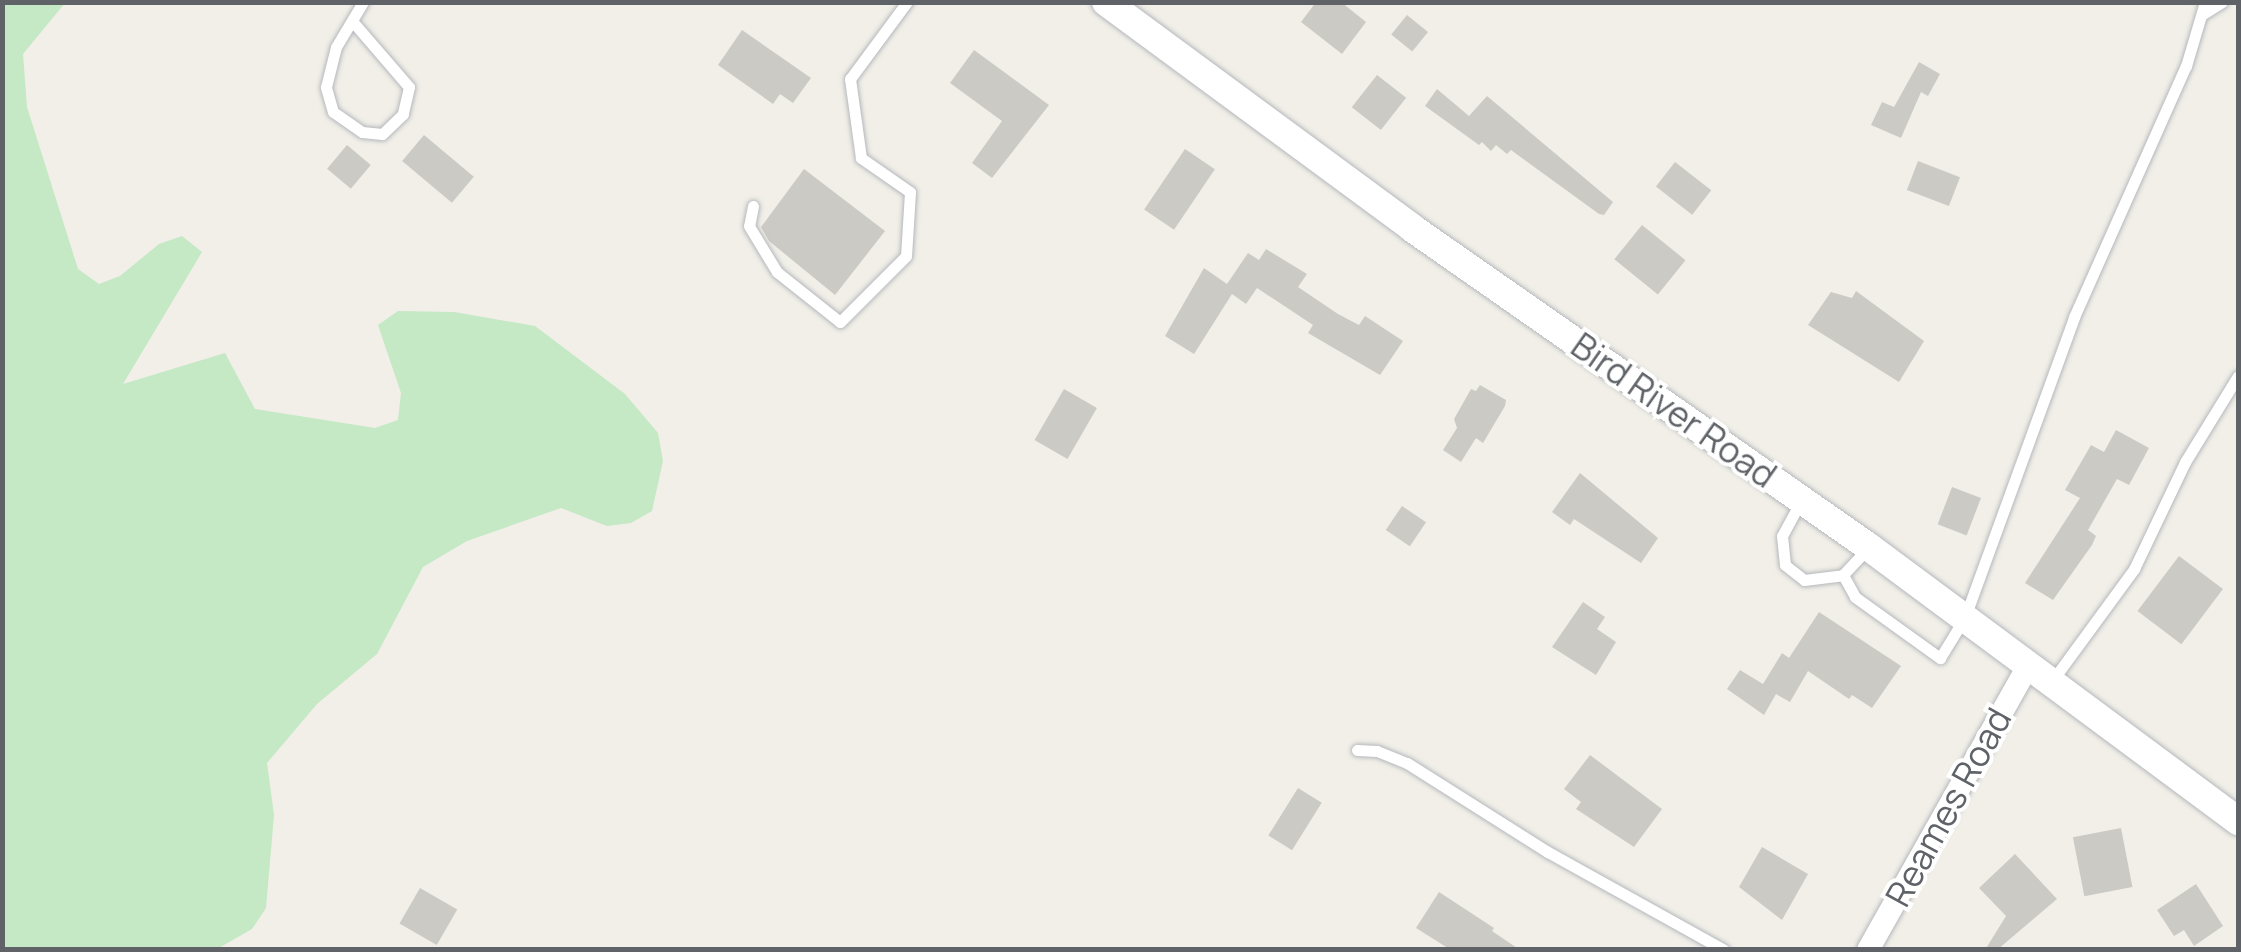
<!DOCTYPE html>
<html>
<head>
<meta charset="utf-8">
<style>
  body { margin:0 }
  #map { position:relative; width:2241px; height:952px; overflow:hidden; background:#f1efe8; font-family:Manrope,sans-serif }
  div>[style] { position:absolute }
  .green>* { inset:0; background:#c5e8c5 }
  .building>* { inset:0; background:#cccac5; transform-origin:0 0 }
  .roads { filter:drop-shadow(0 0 2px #b5b8bc) drop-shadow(0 0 2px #b5b8bc) }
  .service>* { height:11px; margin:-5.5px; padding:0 5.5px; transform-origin:5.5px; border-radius:5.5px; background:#fff }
  .minor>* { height:22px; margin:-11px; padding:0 11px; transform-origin:11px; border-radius:11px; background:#fff }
  .tertiary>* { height:28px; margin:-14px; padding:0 14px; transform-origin:14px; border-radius:14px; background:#fff }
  span { translate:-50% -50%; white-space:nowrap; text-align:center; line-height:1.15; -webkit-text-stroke:8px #fff; paint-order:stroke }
  .street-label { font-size:35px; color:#5f6368 }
  .frame { position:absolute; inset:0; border:5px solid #5f6368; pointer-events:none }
</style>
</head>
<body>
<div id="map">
  <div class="green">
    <i style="clip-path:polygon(2px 3px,65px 3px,23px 54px,27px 107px,78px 269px,99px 284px,120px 276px,159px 244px,182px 236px,202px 252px,123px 384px,225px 353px,255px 409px,375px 428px,398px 420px,401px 393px,378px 325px,398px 311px,454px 312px,535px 326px,625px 394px,658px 433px,663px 461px,652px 511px,631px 523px,607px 526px,561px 508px,467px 541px,423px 567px,377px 654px,317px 704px,267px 763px,274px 815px,266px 908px,252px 929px,217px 949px,3px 949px)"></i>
  </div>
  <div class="building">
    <i style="clip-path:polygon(1316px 2px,1341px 2px,1366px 22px,1342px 54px,1301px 22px)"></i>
    <i style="left:1407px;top:15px;width:27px;height:25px;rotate:39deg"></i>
    <i style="clip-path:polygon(742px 30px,811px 78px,793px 103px,780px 94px,773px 104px,718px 65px)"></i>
    <i style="clip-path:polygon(974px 50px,1049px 105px,992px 178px,972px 163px,1002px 121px,950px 83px)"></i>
    <i style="clip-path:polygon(1919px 62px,1940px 74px,1928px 96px,1921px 92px,1901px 138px,1871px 125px,1882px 102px,1894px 107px)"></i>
    <i style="left:1377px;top:75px;width:37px;height:41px;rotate:38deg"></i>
    <i style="clip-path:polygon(1437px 89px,1469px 116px,1487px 96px,1613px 202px,1604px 215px,1599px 214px,1511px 150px,1507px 154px,1496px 145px,1491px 151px,1482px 142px,1479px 145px,1425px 106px)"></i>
    <i style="left:424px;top:135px;width:65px;height:34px;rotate:40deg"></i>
    <i style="left:347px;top:145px;width:31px;height:31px;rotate:40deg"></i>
    <i style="left:1185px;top:149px;width:36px;height:73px;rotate:34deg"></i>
    <i style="left:1918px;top:161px;width:45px;height:31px;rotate:21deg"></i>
    <i style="left:1675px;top:162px;width:46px;height:31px;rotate:38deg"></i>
    <i style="clip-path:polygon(804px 169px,885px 231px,835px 295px,769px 241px,761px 227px)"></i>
    <i style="left:1642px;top:225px;width:56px;height:44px;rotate:39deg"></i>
    <i style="clip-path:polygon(1266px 249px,1307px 274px,1298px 287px,1338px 314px,1359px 325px,1365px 316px,1403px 341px,1380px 375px,1308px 333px,1313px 325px,1257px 288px,1246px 304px,1232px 294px,1194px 354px,1165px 336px,1204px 268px,1227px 284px,1248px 253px,1259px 260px)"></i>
    <i style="clip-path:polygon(1856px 291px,1924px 341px,1899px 382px,1808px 325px,1831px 292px,1852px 298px)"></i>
    <i style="clip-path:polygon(1480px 385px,1506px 400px,1505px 406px,1483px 443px,1476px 438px,1461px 462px,1443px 450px,1457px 428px,1454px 419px,1471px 389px,1476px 391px)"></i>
    <i style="left:1064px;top:389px;width:38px;height:59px;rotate:30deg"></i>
    <i style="clip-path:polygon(2116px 430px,2149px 448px,2129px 485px,2117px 479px,2088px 530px,2096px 536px,2092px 545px,2053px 600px,2025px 583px,2080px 498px,2065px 490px,2091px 445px,2104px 452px)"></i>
    <i style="clip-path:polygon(1580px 473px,1658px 538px,1641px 563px,1574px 519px,1570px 525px,1552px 512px)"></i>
    <i style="left:1952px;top:487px;width:31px;height:40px;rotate:21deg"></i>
    <i style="left:1402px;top:506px;width:29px;height:29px;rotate:34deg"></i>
    <i style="left:2179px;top:556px;width:55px;height:69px;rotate:37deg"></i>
    <i style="clip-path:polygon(1583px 602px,1605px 617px,1597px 629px,1616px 642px,1596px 675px,1552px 647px)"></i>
    <i style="clip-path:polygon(1819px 612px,1901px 666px,1872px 708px,1852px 695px,1849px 699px,1808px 671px,1790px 702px,1776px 694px,1764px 715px,1727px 689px,1740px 670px,1763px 684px,1782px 653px,1789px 658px)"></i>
    <i style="clip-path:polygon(1590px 755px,1662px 809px,1634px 847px,1576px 809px,1581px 802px,1564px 789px)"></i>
    <i style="left:1298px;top:788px;width:28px;height:56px;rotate:32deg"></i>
    <i style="left:2121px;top:828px;width:60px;height:49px;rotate:79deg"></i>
    <i style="clip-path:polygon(1762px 847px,1808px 874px,1782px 920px,1739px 887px)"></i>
    <i style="clip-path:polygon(2015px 854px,2057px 899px,1997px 950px,1985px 950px,2006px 916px,1979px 888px)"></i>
    <i style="clip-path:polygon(2196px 884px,2223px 926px,2194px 946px,2184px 930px,2174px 936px,2157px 910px)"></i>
    <i style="left:420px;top:888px;width:43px;height:41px;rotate:30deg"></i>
    <i style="clip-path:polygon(1439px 892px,1494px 928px,1492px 931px,1520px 950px,1451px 950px,1416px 928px)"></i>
  </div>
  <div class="roads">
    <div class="service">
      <i style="left:2203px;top:14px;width:22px;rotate:-32deg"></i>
      <i style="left:353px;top:22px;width:86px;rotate:49.3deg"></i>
      <i style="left:409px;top:87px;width:28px;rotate:103deg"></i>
      <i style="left:403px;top:114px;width:29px;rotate:136deg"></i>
      <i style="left:382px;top:134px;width:20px;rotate:-174deg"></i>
      <i style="left:362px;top:132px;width:35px;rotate:-145deg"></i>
      <i style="left:333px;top:112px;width:26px;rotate:-106deg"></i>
      <i style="left:326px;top:87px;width:41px;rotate:-76deg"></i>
      <i style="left:336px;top:47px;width:52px;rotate:-59deg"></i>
      <i style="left:753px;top:206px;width:20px;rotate:101deg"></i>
      <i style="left:749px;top:226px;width:54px;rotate:58.7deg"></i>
      <i style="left:777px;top:272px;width:80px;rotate:38.4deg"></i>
      <i style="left:840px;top:322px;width:93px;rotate:-45deg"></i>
      <i style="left:906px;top:256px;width:64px;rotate:-86.4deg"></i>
      <i style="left:910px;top:192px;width:60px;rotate:-145.2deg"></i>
      <i style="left:861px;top:158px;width:80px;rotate:-97.9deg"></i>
      <i style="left:850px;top:79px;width:96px;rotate:-53.5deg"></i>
      <i style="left:1802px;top:499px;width:42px;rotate:118.4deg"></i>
      <i style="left:1782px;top:536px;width:29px;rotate:84deg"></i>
      <i style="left:1785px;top:565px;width:24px;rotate:38deg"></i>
      <i style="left:1804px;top:580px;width:39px;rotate:-7deg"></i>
      <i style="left:1868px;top:548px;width:37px;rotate:133deg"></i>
      <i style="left:1843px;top:575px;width:25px;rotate:61deg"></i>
      <i style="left:1855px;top:597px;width:105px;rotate:35.7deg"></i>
      <i style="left:1940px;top:658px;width:48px;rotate:-58.6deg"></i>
      <i style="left:1965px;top:617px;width:319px;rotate:-70deg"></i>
      <i style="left:2074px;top:317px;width:275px;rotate:-66deg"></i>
      <i style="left:2186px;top:66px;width:67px;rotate:-73.5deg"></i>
      <i style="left:2052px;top:681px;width:139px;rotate:-53.8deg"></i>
      <i style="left:2134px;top:569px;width:119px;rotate:-64.5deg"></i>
      <i style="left:2185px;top:462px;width:101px;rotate:-58.4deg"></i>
      <i style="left:1357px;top:750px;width:20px;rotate:3deg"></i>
      <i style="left:1377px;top:751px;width:32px;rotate:22deg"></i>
      <i style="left:1407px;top:763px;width:167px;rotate:32.3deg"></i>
      <i style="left:1548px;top:852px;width:201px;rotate:29.1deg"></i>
    </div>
    <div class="minor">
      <i style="left:1868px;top:950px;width:328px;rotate:-60.6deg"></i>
    </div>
    <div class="tertiary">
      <i style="left:1106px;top:2px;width:380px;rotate:36.4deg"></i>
      <i style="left:1412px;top:228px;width:557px;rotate:34.92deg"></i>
      <i style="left:1869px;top:547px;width:460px;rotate:36.6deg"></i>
    </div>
  </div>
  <div class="street-label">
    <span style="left:1674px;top:410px;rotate:35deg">Bird River Road</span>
    <span style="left:1948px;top:807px;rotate:-61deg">Reames Road</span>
  </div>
  <div class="frame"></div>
</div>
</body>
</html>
